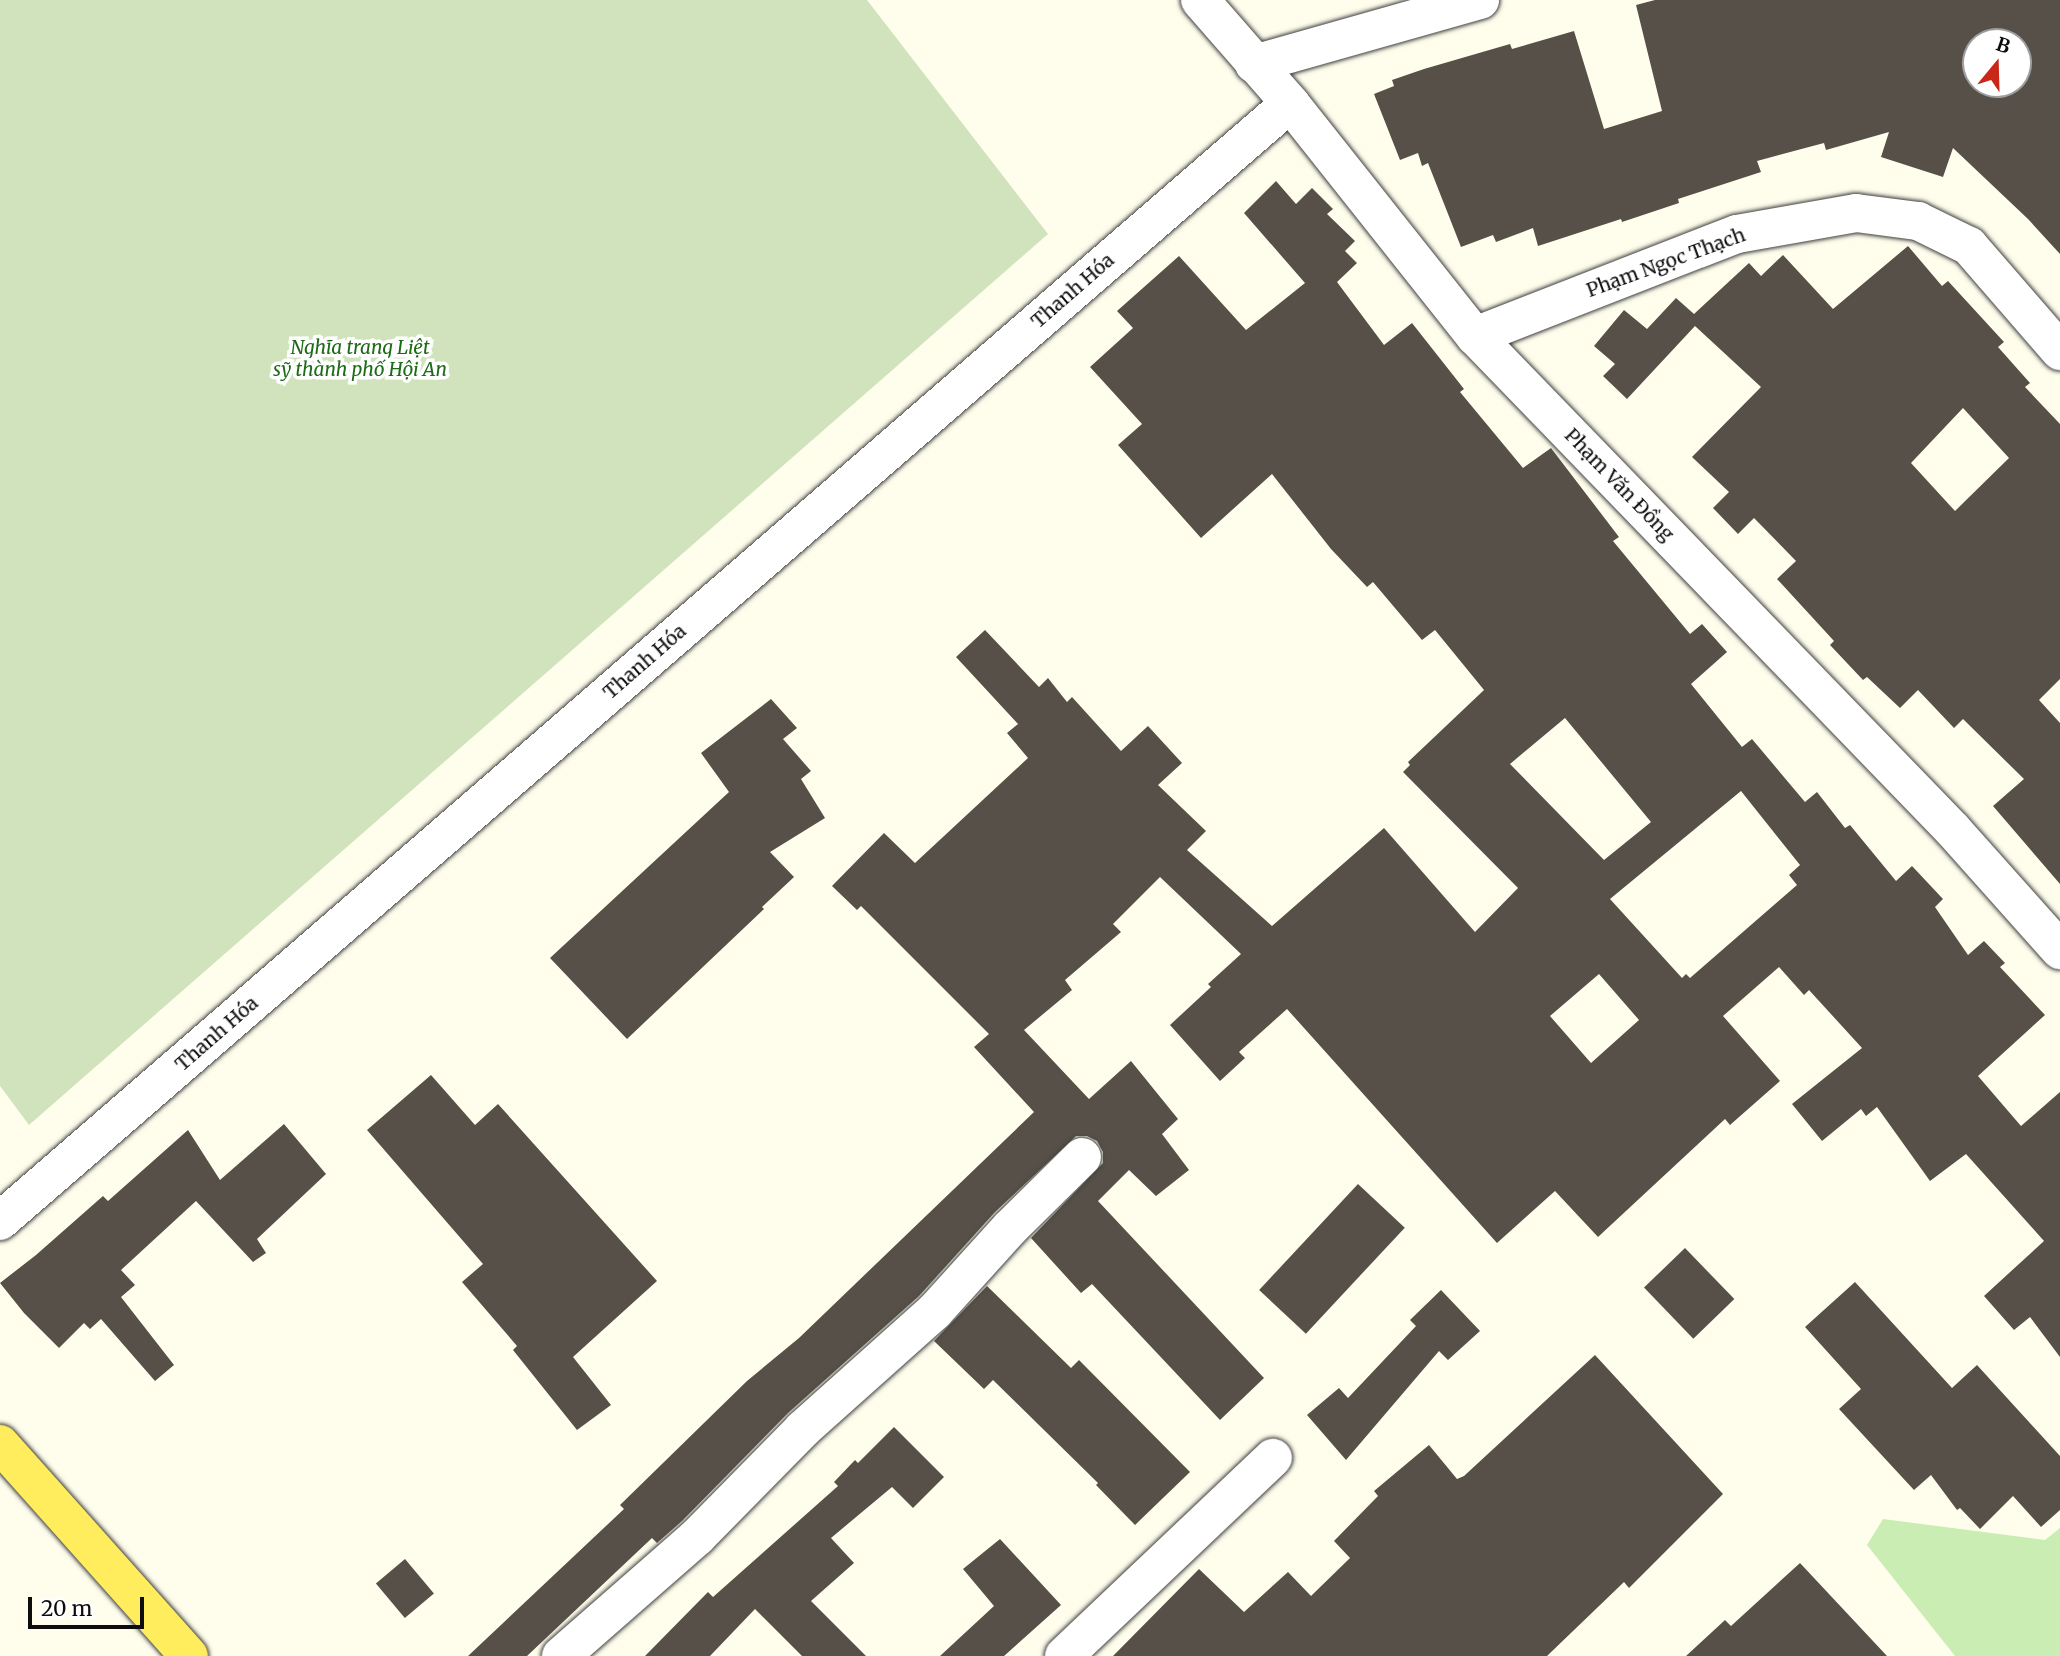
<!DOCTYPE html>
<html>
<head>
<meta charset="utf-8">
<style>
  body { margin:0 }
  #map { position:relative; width:2060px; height:1656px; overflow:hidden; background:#fffeed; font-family:Merriweather,serif }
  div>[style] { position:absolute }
  .green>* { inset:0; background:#c9edb3 }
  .cemetery>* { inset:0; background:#d1e3bc }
  .building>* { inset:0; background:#575048; transform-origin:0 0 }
  .roads { filter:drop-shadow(0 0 2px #404040) drop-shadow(0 0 2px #404040) }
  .minor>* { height:38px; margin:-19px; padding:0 19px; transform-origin:19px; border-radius:19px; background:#fff }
  .major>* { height:38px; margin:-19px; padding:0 19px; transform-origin:19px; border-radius:19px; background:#ffed5d }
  span { translate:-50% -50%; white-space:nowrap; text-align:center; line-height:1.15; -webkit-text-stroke:7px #fff; paint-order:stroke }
  .street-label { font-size:19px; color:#0d0d0d }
  .park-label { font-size:19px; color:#1d6b17; font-style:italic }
  .north { position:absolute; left:1962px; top:28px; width:70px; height:70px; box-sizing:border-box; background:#fff; border:2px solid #9e9e9e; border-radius:50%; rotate:19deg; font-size:19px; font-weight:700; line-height:28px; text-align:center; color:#0d0d0d }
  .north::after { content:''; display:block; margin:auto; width:24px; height:32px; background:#ca2718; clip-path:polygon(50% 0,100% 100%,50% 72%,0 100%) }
  .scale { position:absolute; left:28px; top:1597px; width:116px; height:32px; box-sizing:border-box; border:4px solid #0d0d0d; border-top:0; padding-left:9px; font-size:21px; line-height:24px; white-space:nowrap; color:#0d0d0d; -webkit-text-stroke:5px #fff; paint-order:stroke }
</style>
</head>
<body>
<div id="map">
  <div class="green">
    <i style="clip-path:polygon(1883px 1519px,2045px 1540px,2060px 1528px,2060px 1656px,1955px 1656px,1867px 1545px)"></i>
  </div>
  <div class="cemetery">
    <i style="clip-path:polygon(0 0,867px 0,1048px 234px,29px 1125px,0 1086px)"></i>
  </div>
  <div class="building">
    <i style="clip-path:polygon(evenodd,1655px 0,2060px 0,2060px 254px,2028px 219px,1953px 148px,1943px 177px,1881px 157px,1889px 132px,1826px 150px,1824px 143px,1757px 161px,1761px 172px,1678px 199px,1679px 203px,1622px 222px,1621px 219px,1538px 246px,1533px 228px,1496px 242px,1493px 235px,1461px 247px,1428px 163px,1422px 166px,1418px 153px,1400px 160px,1374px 94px,1394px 86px,1392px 80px,1424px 69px,1510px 44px,1512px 49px,1574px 31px,1604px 129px,1662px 111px,1636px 5px,1655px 0,1976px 42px,2018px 42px,2018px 84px,1976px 84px,1976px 42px)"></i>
    <i style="clip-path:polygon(evenodd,1276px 181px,1296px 204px,1312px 188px,1333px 209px,1327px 214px,1355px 241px,1345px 251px,1357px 263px,1337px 282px,1384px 345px,1412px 323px,1464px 389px,1460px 392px,1523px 468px,1551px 448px,1619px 537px,1613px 541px,1690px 634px,1702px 624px,1727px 652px,1691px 684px,1742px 747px,1752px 739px,1805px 802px,1817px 792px,1845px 828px,1850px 825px,1896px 881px,1912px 866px,1943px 899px,1935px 907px,1968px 955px,1984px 941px,2005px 963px,2000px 967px,2045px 1015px,1978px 1076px,2021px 1126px,2060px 1092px,2060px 1357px,2030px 1317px,2014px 1330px,1984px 1296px,2044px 1241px,1966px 1154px,1930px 1181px,1877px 1107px,1866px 1116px,1861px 1109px,1822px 1141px,1792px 1104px,1862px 1048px,1809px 990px,1804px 995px,1779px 967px,1723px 1016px,1780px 1081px,1730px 1125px,1725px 1119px,1598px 1237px,1555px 1191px,1497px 1243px,1287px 1009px,1239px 1052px,1245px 1058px,1220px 1081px,1170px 1025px,1211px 987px,1208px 984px,1241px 954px,1160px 877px,1113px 924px,1121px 932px,1065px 980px,1072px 990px,1024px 1030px,1089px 1099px,1131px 1061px,1178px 1119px,1162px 1134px,1189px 1170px,1156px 1196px,1129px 1170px,1098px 1201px,1264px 1378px,1220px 1420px,1092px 1284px,1081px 1293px,1031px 1238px,1103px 1163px,1103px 1152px,1097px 1141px,1087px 1136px,1076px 1136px,995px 1212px,919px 1296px,788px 1413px,682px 1521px,657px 1543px,652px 1538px,527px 1656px,468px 1656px,624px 1509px,620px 1505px,747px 1381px,799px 1338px,1034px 1112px,974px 1047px,989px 1034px,861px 906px,857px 910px,832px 886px,884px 833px,915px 863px,1028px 758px,1007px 733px,1018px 724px,956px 657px,985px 630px,1039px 687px,1048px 678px,1067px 702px,1072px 697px,1121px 751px,1148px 726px,1182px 763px,1158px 785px,1206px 831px,1187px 850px,1272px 926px,1384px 828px,1475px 932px,1518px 888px,1403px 772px,1410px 765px,1408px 762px,1484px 690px,1435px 630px,1422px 640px,1373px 582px,1367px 587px,1331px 549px,1272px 474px,1201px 538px,1118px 445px,1142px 424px,1090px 367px,1133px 328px,1117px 311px,1179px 256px,1246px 330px,1305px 283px,1244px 213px,1276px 181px,1565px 718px,1651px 822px,1604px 860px,1510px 764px,1565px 718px,1276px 181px,1741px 791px,1800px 865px,1789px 875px,1797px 885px,1690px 978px,1686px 974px,1682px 978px,1610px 899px,1741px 791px,1276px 181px,1599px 974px,1639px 1020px,1591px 1063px,1550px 1016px,1599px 974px)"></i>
    <i style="clip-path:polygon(evenodd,1908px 246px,1942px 286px,1948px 281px,2004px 342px,1998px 347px,2030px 383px,2025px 387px,2060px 424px,2060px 679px,2039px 700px,2060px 723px,2060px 884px,1993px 806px,2024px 779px,1963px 719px,1954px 728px,1918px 690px,1900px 708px,1867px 677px,1863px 680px,1830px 645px,1834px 641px,1777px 579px,1796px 561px,1754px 518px,1738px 534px,1713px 508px,1729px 492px,1692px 457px,1761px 387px,1695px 326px,1627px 399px,1603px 376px,1615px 364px,1594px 346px,1624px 310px,1647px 329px,1676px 298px,1694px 314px,1749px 263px,1761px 276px,1783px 255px,1833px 309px,1908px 246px,1963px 408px,2009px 458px,1955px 511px,1911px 463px,1963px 408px)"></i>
    <i style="clip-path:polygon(771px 699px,797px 728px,783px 739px,811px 771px,801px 779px,825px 818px,770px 852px,794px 877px,762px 907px,764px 909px,627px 1039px,550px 958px,729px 792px,701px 753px)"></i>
    <i style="clip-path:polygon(431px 1075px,475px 1125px,498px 1104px,657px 1281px,573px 1357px,611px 1405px,577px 1430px,513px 1350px,517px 1346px,462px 1282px,483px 1264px,367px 1130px)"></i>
    <i style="clip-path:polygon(284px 1124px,326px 1174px,257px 1239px,266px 1253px,253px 1262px,196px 1201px,121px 1270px,135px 1285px,121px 1297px,174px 1365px,155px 1381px,101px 1319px,90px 1329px,84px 1323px,59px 1348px,24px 1313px,0 1283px,36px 1255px,103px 1196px,108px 1201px,188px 1130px,220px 1180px)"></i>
    <i style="left:1358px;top:1184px;width:64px;height:145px;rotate:43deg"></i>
    <i style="left:1685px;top:1248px;width:71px;height:57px;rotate:46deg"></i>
    <i style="clip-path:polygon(1855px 1282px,1952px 1388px,1977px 1365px,2060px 1456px,2060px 1510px,2041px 1527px,2013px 1496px,1980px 1529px,1960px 1508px,1957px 1510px,1931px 1475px,1914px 1490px,1839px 1409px,1861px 1389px,1805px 1327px)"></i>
    <i style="clip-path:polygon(987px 1286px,1071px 1368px,1079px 1360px,1190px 1472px,1135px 1525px,1096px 1485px,1098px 1483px,993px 1380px,984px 1389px,934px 1341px)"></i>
    <i style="clip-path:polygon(1441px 1290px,1480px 1331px,1448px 1360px,1439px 1351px,1346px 1460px,1307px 1415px,1339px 1388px,1348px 1398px,1416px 1326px,1410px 1320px)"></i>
    <i style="clip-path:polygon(1595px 1355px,1723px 1494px,1629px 1588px,1624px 1582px,1547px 1656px,1113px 1656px,1199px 1569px,1244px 1612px,1288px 1572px,1311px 1596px,1350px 1558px,1334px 1541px,1378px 1496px,1374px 1491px,1429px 1445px,1457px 1479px,1464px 1476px)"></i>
    <i style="clip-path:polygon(894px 1427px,944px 1477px,913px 1508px,892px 1487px,831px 1538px,854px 1563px,811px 1601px,866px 1656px,802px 1656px,755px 1609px,710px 1656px,645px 1656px,708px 1592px,713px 1597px,838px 1486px,834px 1482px,855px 1460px,858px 1463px)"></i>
    <i style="clip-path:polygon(1000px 1539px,1061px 1605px,1004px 1656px,940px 1656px,994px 1606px,963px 1569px)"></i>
    <i style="left:405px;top:1559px;width:45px;height:38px;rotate:50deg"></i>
    <i style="clip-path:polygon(1800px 1563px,1887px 1656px,1686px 1656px,1725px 1620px,1731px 1626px)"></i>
  </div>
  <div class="roads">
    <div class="minor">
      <i style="left:1200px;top:0;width:137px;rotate:48.9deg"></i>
      <i style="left:1290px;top:103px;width:298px;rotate:51.6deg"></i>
      <i style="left:1475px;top:336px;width:687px;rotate:45.94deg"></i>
      <i style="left:1953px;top:830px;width:161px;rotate:48.3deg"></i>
      <i style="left:1254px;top:64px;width:235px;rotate:-15.8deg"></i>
      <i style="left:1475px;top:336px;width:281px;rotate:-21.3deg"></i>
      <i style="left:1737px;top:234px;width:121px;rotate:-10deg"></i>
      <i style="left:1856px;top:213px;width:63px;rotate:7.4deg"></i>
      <i style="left:1918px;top:221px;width:57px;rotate:26.1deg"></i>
      <i style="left:1969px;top:246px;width:139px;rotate:49.1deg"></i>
      <i style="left:0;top:1221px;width:1707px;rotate:-40.91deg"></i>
      <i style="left:561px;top:1656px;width:181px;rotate:-41.2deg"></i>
      <i style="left:697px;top:1537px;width:151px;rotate:-45.5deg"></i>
      <i style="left:803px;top:1429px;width:176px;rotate:-41.8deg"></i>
      <i style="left:934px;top:1312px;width:113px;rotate:-47.9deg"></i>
      <i style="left:1010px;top:1228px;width:101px;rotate:-44.6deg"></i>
      <i style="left:1064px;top:1656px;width:288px;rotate:-43.5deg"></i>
    </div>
    <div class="major">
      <i style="left:0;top:1444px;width:284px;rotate:48.3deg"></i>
    </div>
  </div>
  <div class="street-label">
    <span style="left:1666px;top:263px;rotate:-20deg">Phạm Ngọc Thạch</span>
    <span style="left:1073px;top:291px;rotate:-41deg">Thanh Hóa</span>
    <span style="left:1619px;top:485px;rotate:46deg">Phạm Văn Đồng</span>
    <span style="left:645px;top:662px;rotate:-41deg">Thanh Hóa</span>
    <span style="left:217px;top:1034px;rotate:-41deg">Thanh Hóa</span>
  </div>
  <div class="park-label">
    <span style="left:360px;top:359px">Nghĩa trang Liệt<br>sỹ thành phố Hội An</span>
  </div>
  <div class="north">B</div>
  <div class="scale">20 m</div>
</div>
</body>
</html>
